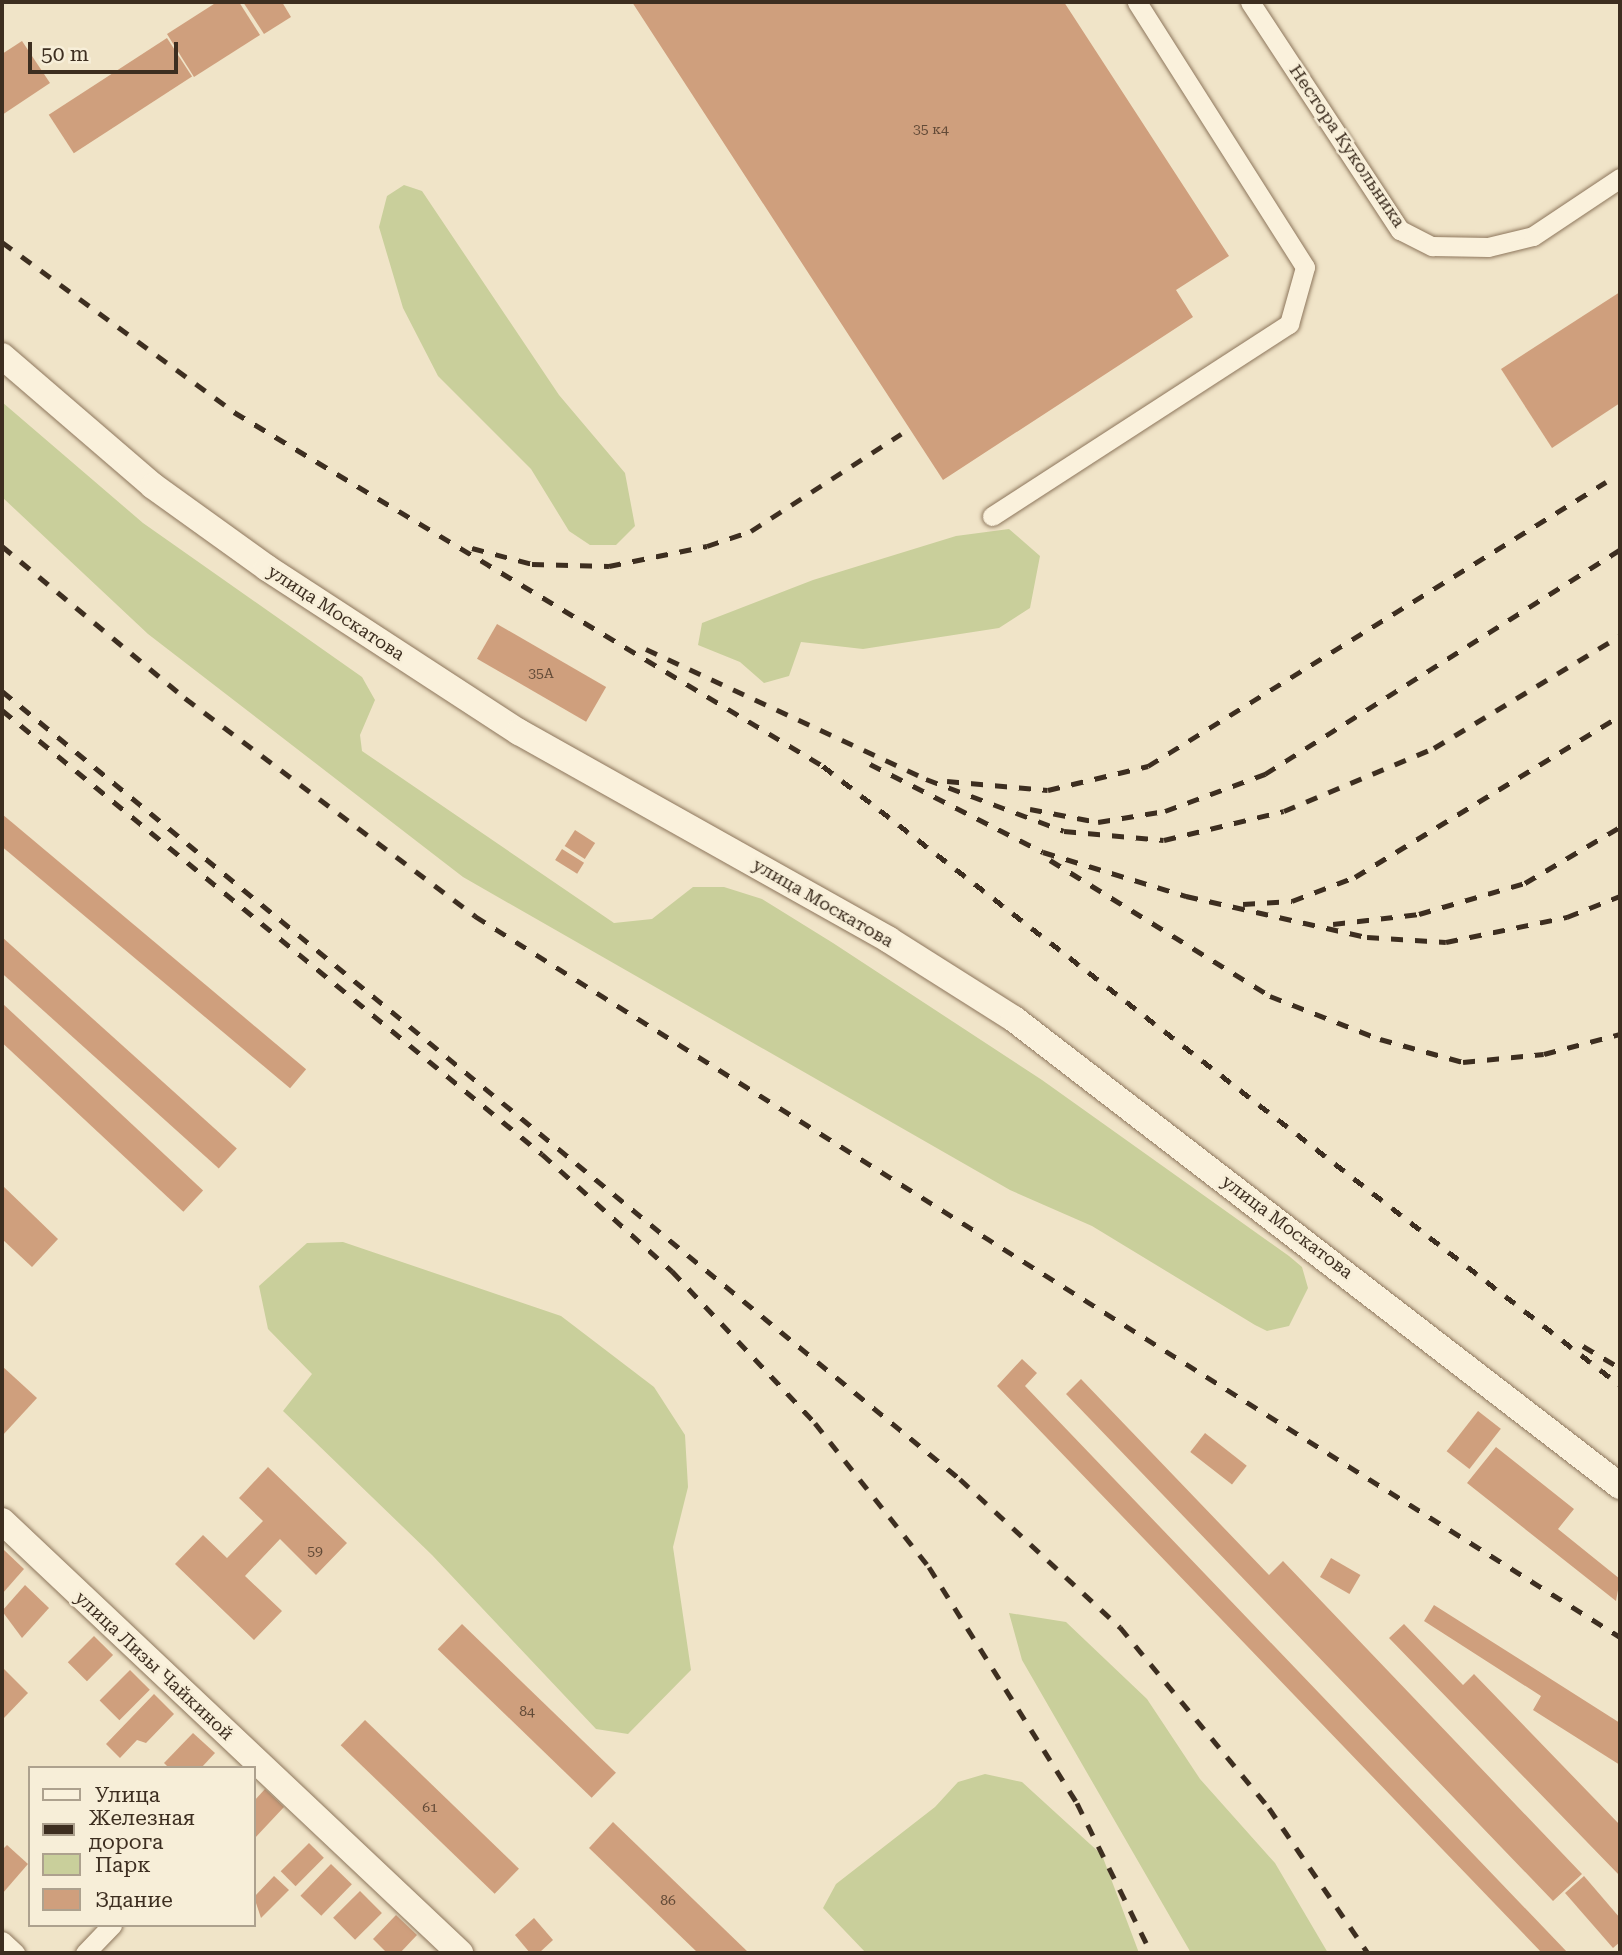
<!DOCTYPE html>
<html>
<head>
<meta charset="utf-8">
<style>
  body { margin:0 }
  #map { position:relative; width:1622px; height:1955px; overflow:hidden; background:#f0e4c8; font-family:"Roboto Serif",serif }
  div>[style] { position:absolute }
  .green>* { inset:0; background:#c9cf9b }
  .building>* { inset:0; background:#cf9f7d; transform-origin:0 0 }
  .roads { filter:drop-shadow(0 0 2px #8d765c) drop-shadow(0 0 2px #8d765c) }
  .street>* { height:19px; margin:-9.5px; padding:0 9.5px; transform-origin:9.5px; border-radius:9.5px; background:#faf1dc }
  .secondary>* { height:26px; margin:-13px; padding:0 13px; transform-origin:13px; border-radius:13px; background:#faf1dc }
  .rail>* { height:5px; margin-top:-2.5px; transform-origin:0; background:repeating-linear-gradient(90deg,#3d2e20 0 12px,transparent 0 24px) }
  span { translate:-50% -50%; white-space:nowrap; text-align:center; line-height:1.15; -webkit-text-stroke:5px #f7eed8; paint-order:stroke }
  .number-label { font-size:14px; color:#624a37 }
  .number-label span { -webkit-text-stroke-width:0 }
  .street-label { font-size:18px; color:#3d2e20 }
  .frame { position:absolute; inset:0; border:4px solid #3d2e20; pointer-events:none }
  .legend { position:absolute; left:28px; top:1766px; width:228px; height:161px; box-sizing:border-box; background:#f7eed8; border:2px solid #ada18e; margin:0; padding:9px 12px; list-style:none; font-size:21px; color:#3d2e20 }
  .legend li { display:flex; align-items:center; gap:14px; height:35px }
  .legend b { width:35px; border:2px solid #ada18e }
  .scale { position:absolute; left:28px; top:42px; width:150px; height:32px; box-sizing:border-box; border:4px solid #3d2e20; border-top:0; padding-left:9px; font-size:21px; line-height:24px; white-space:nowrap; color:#3d2e20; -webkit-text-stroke:5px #f7eed8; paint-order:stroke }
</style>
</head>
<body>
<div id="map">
  <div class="green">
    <i style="clip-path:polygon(404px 185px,422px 191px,559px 395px,625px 473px,635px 526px,616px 545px,590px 545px,569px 531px,531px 469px,438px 376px,403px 308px,379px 227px,387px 196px)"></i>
    <i style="clip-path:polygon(2px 402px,143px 523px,362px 677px,375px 700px,360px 735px,362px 751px,614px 923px,652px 919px,693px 887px,724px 887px,762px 899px,833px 943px,1042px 1080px,1289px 1256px,1302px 1267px,1308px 1288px,1289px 1326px,1267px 1331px,1255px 1325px,1092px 1226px,1010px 1190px,463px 877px,148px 634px,2px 497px)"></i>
    <i style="clip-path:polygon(1009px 529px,1040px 556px,1030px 608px,999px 628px,863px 649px,801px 642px,789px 676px,764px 683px,740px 662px,698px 645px,702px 623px,813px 580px,956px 536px)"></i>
    <i style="clip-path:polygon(343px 1242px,561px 1316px,654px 1387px,685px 1435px,688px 1487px,673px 1547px,691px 1670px,628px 1734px,596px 1729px,432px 1555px,283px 1411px,312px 1374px,268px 1329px,259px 1286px,307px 1243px)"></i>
    <i style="clip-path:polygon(1009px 1613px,1066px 1622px,1147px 1699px,1200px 1779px,1275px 1863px,1328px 1953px,1191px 1953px,1022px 1660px)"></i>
    <i style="clip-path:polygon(985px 1774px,1022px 1782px,1102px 1855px,1139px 1953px,866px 1953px,823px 1908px,836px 1884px,935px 1807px,958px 1782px)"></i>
  </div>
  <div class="building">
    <i style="clip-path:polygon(217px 2px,239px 2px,260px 35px,194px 77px,167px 34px)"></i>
    <i style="clip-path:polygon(243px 2px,282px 2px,291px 17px,264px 34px)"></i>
    <i style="clip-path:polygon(632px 2px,1064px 2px,1229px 256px,1176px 290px,1193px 317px,943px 480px)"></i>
    <i style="left:167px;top:38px;width:46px;height:141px;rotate:57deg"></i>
    <i style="clip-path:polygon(22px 41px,50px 83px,2px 115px,2px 54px)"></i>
    <i style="clip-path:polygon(1620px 292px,1620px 403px,1552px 448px,1501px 369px)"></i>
    <i style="left:497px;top:624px;width:126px;height:40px;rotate:30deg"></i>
    <i style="left:2px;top:814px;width:397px;height:25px;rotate:40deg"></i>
    <i style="left:575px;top:830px;width:24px;height:19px;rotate:33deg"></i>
    <i style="left:562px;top:849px;width:26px;height:13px;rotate:32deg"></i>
    <i style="left:2px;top:937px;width:316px;height:27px;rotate:42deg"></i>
    <i style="left:2px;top:1003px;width:275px;height:29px;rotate:43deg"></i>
    <i style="clip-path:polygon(2px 1185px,58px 1239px,32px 1267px,2px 1239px)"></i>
    <i style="clip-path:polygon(1022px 1359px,1037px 1373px,1025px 1386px,1568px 1953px,1542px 1953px,997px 1386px)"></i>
    <i style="clip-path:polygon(2px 1366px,37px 1398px,2px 1436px)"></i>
    <i style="clip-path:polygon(1081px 1379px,1269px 1575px,1283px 1561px,1582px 1874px,1553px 1901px,1066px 1394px)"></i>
    <i style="left:1478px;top:1411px;width:29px;height:51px;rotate:38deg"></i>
    <i style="left:1205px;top:1433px;width:53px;height:24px;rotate:38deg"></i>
    <i style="clip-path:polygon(1496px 1447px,1574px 1509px,1558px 1529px,1620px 1579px,1616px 1601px,1467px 1483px)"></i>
    <i style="clip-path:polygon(268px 1467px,347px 1543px,316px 1575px,280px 1539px,245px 1576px,282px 1611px,254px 1640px,175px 1564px,203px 1535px,227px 1558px,263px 1521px,239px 1498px)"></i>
    <i style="clip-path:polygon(4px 1550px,24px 1569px,2px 1594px,2px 1552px)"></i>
    <i style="left:1331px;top:1558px;width:34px;height:22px;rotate:30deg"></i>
    <i style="clip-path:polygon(25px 1585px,49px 1608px,22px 1638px,2px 1611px)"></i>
    <i style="clip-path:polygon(1434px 1605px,1620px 1723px,1620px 1765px,1533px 1710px,1541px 1696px,1424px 1621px)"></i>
    <i style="left:462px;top:1624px;width:214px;height:35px;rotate:44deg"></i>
    <i style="clip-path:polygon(1404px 1624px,1463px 1685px,1474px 1674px,1620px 1825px,1620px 1876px,1389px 1638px)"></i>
    <i style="left:94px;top:1636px;width:27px;height:37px;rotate:45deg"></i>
    <i style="clip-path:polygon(2px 1667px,28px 1693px,3px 1719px,2px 1717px)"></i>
    <i style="left:130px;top:1670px;width:28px;height:43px;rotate:45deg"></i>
    <i style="clip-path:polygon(154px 1694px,174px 1714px,146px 1743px,137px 1740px,120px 1758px,106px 1744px)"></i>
    <i style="left:365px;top:1720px;width:214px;height:35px;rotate:44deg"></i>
    <i style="clip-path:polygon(193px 1733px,215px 1753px,201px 1768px,169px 1768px,164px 1763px)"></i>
    <i style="clip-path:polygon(265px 1789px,284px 1807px,254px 1839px,254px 1801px)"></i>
    <i style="clip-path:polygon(613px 1822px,749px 1953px,698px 1953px,589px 1848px)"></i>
    <i style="left:309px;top:1843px;width:21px;height:40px;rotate:45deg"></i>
    <i style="clip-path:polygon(7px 1845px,28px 1864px,2px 1894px,2px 1850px)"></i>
    <i style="left:331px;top:1864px;width:29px;height:44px;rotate:44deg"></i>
    <i style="clip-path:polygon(274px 1876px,289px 1890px,261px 1918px,254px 1897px)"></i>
    <i style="clip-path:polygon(1584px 1876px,1620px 1918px,1620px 1942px,1613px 1948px,1565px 1893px)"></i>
    <i style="left:360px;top:1891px;width:31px;height:38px;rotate:45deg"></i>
    <i style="clip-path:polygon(396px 1915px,417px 1935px,400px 1953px,387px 1953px,373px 1939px)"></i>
    <i style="clip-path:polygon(534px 1918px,553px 1940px,539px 1953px,530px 1953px,515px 1935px)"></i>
  </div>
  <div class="roads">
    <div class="street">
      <i style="left:1250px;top:2px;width:273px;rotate:56.7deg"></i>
      <i style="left:1400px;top:230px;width:36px;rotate:27deg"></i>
      <i style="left:1432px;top:246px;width:56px;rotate:1deg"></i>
      <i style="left:1488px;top:247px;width:46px;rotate:-13.7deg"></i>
      <i style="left:1533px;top:236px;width:105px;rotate:-33.7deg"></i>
      <i style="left:992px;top:516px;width:354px;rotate:-32.9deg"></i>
      <i style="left:1289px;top:324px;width:59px;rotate:-74.3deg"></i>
      <i style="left:1305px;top:267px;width:314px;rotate:-122.4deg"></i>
      <i style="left:2px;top:1941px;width:18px;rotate:43deg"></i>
      <i style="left:85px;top:1953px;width:39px;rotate:-46deg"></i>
    </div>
    <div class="secondary">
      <i style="left:2px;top:356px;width:199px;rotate:40.7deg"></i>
      <i style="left:153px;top:486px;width:140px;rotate:35.7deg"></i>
      <i style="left:267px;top:568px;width:301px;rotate:33.1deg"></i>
      <i style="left:519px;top:732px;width:424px;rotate:29.3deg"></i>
      <i style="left:889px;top:940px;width:148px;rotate:32.3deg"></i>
      <i style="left:1014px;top:1019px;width:765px;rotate:37.62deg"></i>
      <i style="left:2px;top:1521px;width:630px;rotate:43.33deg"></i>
    </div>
  </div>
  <div class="rail">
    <i style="left:2px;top:242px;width:288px;rotate:36.2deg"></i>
    <i style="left:234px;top:412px;width:687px;rotate:31.01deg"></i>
    <i style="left:823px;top:766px;width:1009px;rotate:37.84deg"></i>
    <i style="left:2px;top:546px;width:238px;rotate:39.7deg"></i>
    <i style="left:185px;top:698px;width:363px;rotate:36.9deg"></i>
    <i style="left:475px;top:916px;width:1353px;rotate:32.2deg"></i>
    <i style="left:472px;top:548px;width:62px;rotate:14.9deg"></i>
    <i style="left:532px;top:564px;width:77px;rotate:1.5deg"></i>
    <i style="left:609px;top:566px;width:100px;rotate:-11.5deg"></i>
    <i style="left:707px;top:546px;width:46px;rotate:-18.8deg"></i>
    <i style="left:751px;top:531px;width:179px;rotate:-32.9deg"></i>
    <i style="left:646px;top:649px;width:309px;rotate:24.9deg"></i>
    <i style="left:926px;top:779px;width:147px;rotate:20.6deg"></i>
    <i style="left:1064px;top:831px;width:100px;rotate:5.1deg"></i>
    <i style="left:1164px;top:840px;width:123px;rotate:-13.6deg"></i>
    <i style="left:1284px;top:811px;width:163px;rotate:-22.8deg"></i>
    <i style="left:1434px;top:748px;width:217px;rotate:-31.1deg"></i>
    <i style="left:2px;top:691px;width:1240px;rotate:39.44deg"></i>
    <i style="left:960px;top:1479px;width:218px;rotate:42.8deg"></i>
    <i style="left:1120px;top:1627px;width:234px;rotate:50.5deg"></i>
    <i style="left:1269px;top:1808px;width:176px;rotate:55.7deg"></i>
    <i style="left:2px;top:710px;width:699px;rotate:39.43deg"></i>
    <i style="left:542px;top:1154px;width:175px;rotate:42deg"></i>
    <i style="left:672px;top:1271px;width:209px;rotate:46.7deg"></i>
    <i style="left:815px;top:1423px;width:184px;rotate:51.6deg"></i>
    <i style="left:929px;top:1567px;width:279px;rotate:57.9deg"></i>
    <i style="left:1077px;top:1803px;width:167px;rotate:63.7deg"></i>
    <i style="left:870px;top:764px;width:194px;rotate:27deg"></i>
    <i style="left:1043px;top:852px;width:150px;rotate:17.1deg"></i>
    <i style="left:1186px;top:896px;width:186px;rotate:12.8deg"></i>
    <i style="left:1367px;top:937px;width:79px;rotate:3.6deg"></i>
    <i style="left:1446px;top:942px;width:124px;rotate:-11.7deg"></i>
    <i style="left:1567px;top:917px;width:57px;rotate:-21.6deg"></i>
    <i style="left:947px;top:781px;width:101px;rotate:5.1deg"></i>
    <i style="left:1048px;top:790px;width:103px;rotate:-13.5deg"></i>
    <i style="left:1148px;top:766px;width:539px;rotate:-31.8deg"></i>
    <i style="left:1030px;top:809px;width:69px;rotate:10.8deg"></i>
    <i style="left:1098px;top:822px;width:68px;rotate:-9.3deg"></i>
    <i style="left:1165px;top:811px;width:107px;rotate:-20.3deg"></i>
    <i style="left:1265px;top:774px;width:420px;rotate:-32.3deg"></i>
    <i style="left:1050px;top:860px;width:259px;rotate:31.7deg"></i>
    <i style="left:1270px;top:996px;width:118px;rotate:21.4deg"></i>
    <i style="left:1380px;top:1039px;width:86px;rotate:15.5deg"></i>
    <i style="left:1463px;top:1062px;width:81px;rotate:-5.6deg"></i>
    <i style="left:1544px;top:1054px;width:79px;rotate:-14.7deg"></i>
    <i style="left:1243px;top:904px;width:49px;rotate:-3.5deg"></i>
    <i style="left:1292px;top:901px;width:67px;rotate:-20.9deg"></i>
    <i style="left:1355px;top:877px;width:310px;rotate:-31.3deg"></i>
    <i style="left:1333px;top:924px;width:87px;rotate:-6.6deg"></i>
    <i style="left:1419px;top:914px;width:110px;rotate:-16.3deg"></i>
    <i style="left:1525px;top:883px;width:110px;rotate:-30.5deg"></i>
    <i style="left:1583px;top:1346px;width:43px;rotate:30.7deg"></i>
  </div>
  <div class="number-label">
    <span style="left:931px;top:129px">35 к4</span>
    <span style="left:541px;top:673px">35А</span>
    <span style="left:315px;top:1551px">59</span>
    <span style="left:527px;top:1711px">84</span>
    <span style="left:430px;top:1807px">61</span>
    <span style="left:668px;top:1900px">86</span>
  </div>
  <div class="street-label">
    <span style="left:1347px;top:146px;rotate:56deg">Нестора Кукольника</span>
    <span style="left:336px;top:613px;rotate:33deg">улица Москатова</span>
    <span style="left:823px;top:903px;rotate:30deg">улица Москатова</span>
    <span style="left:1287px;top:1227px;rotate:37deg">улица Москатова</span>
    <span style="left:154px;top:1666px;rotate:43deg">улица Лизы Чайкиной</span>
  </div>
  <div class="frame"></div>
  <ul class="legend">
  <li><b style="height:9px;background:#faf1dc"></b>Улица</li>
  <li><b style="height:9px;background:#3d2e20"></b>Железная дорога</li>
  <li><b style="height:19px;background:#c9cf9b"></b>Парк</li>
  <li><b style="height:19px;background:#cf9f7d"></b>Здание</li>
  </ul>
  <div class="scale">50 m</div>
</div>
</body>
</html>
